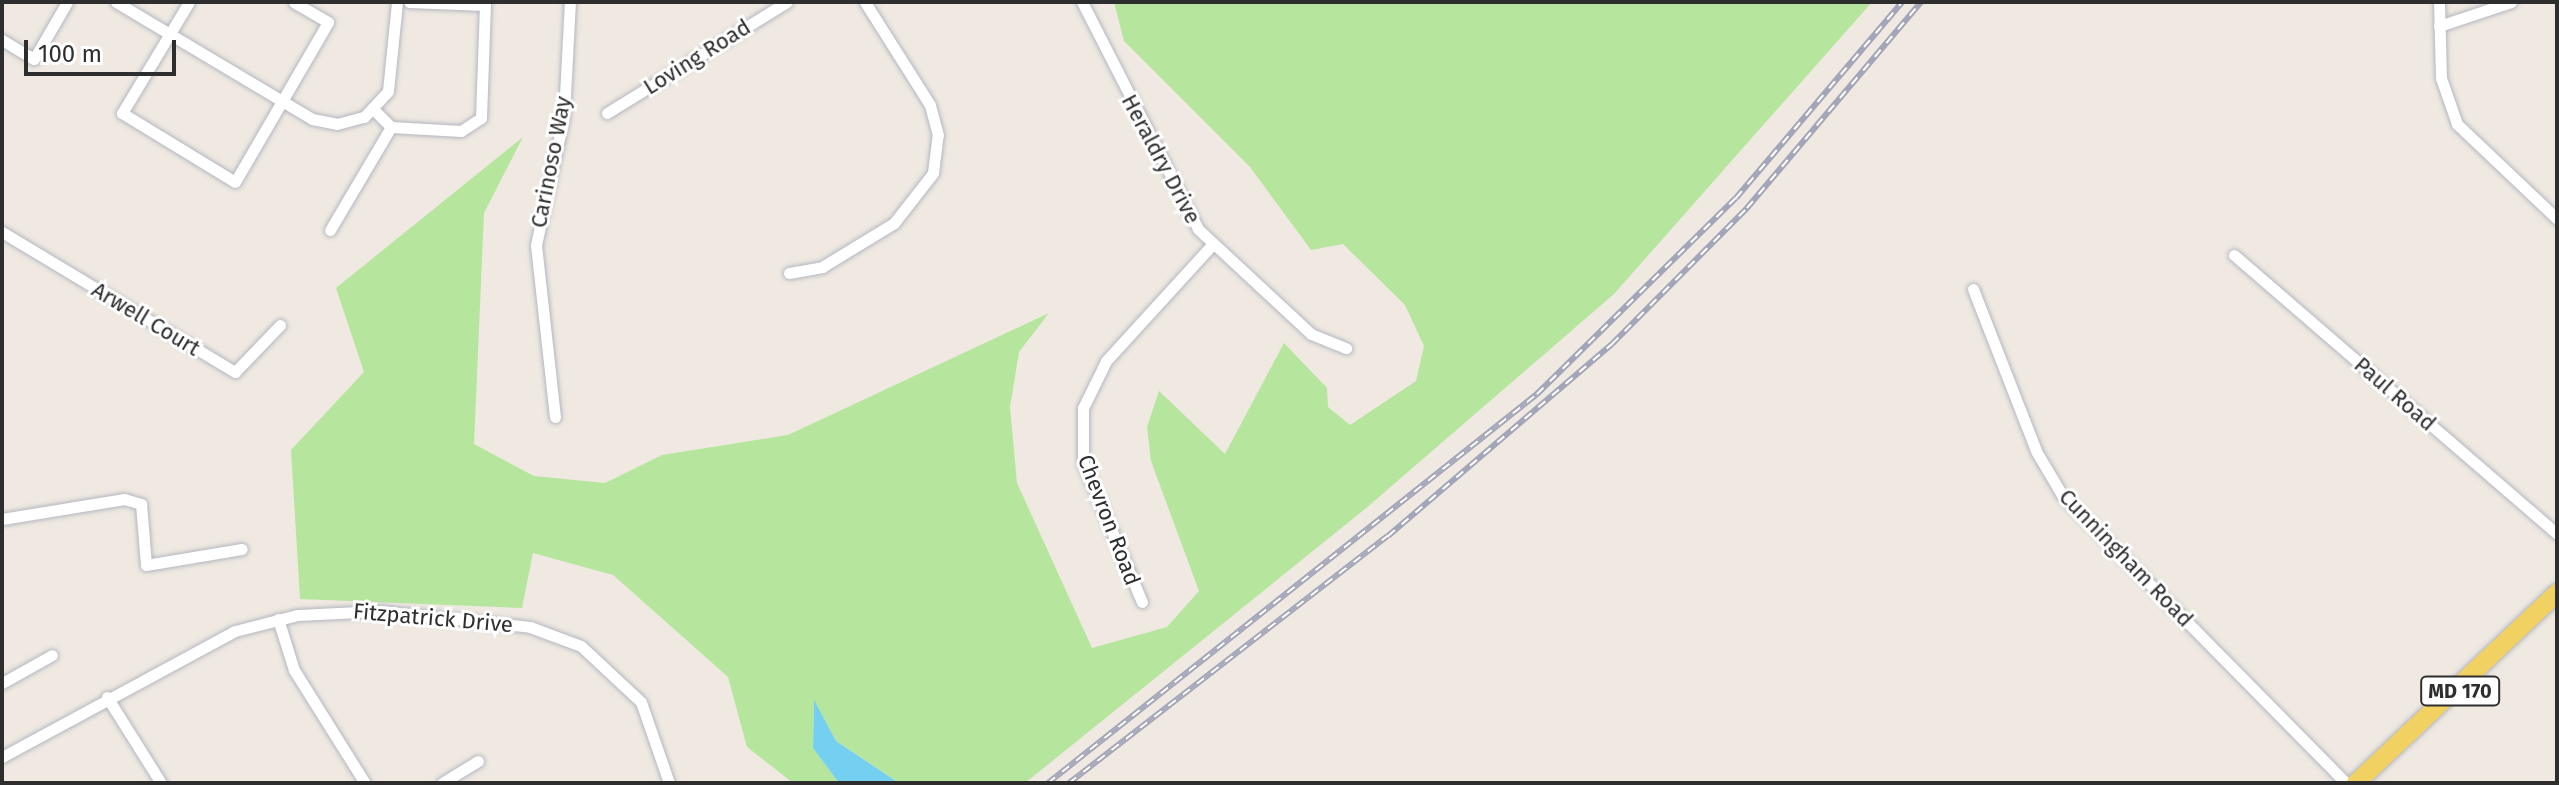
<!DOCTYPE html>
<html>
<head>
<meta charset="utf-8">
<style>
  body { margin:0 }
  #map { position:relative; width:2559px; height:785px; overflow:hidden; background:#efe9e1; font-family:"Fira Sans",sans-serif }
  div>[style] { position:absolute }
  .green>* { inset:0; background:#b6e59e }
  .water>* { inset:0; background:#75cff0 }
  .roads { filter:drop-shadow(0 0 2px #b4b7c1) drop-shadow(0 0 2px #b4b7c1) }
  .street>* { height:11px; margin:-5.5px; padding:0 5.5px; transform-origin:5.5px; border-radius:5.5px; background:#fff }
  .primary>* { height:18px; margin:-9px; padding:0 9px; transform-origin:9px; border-radius:9px; background:#f2d163 }
  .rail>* { height:6px; margin-top:-3px; transform-origin:0; background:repeating-linear-gradient(90deg,#fff 0 9px,#a3a6b8 0 18px); box-sizing:border-box; border-block:2px solid #a3a6b8 }
  span { translate:-50% -50%; white-space:nowrap; text-align:center; line-height:1.15; -webkit-text-stroke:6px #fff; paint-order:stroke }
  .shield-label span { padding:2px 6px; background:#fff; border:2px solid; border-radius:6px; -webkit-text-stroke-width:0 }
  .shield-label { font-size:20px; color:#2e2e2e; font-weight:700 }
  .street-label { font-size:22px; color:#2e2e2e }
  .frame { position:absolute; inset:0; border:4px solid #2e2e2e; pointer-events:none }
  .scale { position:absolute; left:24px; top:40px; width:152px; height:36px; box-sizing:border-box; border:4px solid #2e2e2e; border-top:0; padding-left:10px; font-size:24px; line-height:28px; white-space:nowrap; color:#2e2e2e; -webkit-text-stroke:6px #fff; paint-order:stroke }
</style>
</head>
<body>
<div id="map">
  <div class="green">
    <i style="clip-path:polygon(1114px 2px,1872px 2px,1614px 294px,1365px 509px,1025px 783px,899px 783px,836px 741px,814px 701px,813px 748px,839px 783px,793px 783px,747px 747px,728px 677px,674px 629px,613px 575px,533px 553px,522px 608px,300px 599px,291px 450px,364px 372px,336px 288px,523px 137px,484px 213px,474px 444px,534px 476px,605px 483px,662px 455px,788px 435px,1049px 313px,1019px 352px,1010px 407px,1017px 483px,1092px 648px,1167px 627px,1199px 591px,1151px 461px,1147px 427px,1159px 391px,1225px 454px,1284px 343px,1327px 388px,1328px 407px,1350px 425px,1416px 381px,1424px 346px,1405px 305px,1343px 244px,1311px 250px,1250px 167px,1124px 41px)"></i>
  </div>
  <div class="water">
    <i style="clip-path:polygon(814px 700px,836px 741px,899px 783px,839px 783px,813px 748px)"></i>
  </div>
  <div class="roads">
    <div class="street">
      <i style="left:116px;top:2px;width:228px;rotate:30.8deg"></i>
      <i style="left:312px;top:119px;width:25px;rotate:11deg"></i>
      <i style="left:337px;top:124px;width:28px;rotate:-15deg"></i>
      <i style="left:364px;top:117px;width:35px;rotate:-47deg"></i>
      <i style="left:388px;top:91px;width:89px;rotate:-84.2deg"></i>
      <i style="left:189px;top:2px;width:130px;rotate:121.1deg"></i>
      <i style="left:122px;top:113px;width:132px;rotate:31.4deg"></i>
      <i style="left:235px;top:182px;width:185px;rotate:-59.8deg"></i>
      <i style="left:328px;top:22px;width:39px;rotate:-150deg"></i>
      <i style="left:1082px;top:2px;width:255px;rotate:62.9deg"></i>
      <i style="left:1198px;top:229px;width:154px;rotate:42.9deg"></i>
      <i style="left:1311px;top:334px;width:38px;rotate:22deg"></i>
      <i style="left:2439px;top:2px;width:76px;rotate:88.5deg"></i>
      <i style="left:2441px;top:78px;width:49px;rotate:70.8deg"></i>
      <i style="left:2457px;top:124px;width:138px;rotate:43.5deg"></i>
      <i style="left:2439px;top:26px;width:76px;rotate:-18.4deg"></i>
      <i style="left:2px;top:40px;width:37px;rotate:31deg"></i>
      <i style="left:34px;top:59px;width:66px;rotate:-59.9deg"></i>
      <i style="left:374px;top:110px;width:24px;rotate:45deg"></i>
      <i style="left:391px;top:127px;width:70px;rotate:3.3deg"></i>
      <i style="left:461px;top:131px;width:24px;rotate:-33deg"></i>
      <i style="left:481px;top:118px;width:113px;rotate:-88deg"></i>
      <i style="left:485px;top:5px;width:76px;rotate:-177.7deg"></i>
      <i style="left:607px;top:113px;width:211px;rotate:-31.7deg"></i>
      <i style="left:330px;top:230px;width:120px;rotate:-59.4deg"></i>
      <i style="left:2px;top:232px;width:272px;rotate:31deg"></i>
      <i style="left:235px;top:372px;width:65px;rotate:-46.2deg"></i>
      <i style="left:2234px;top:255px;width:427px;rotate:40.8deg"></i>
      <i style="left:789px;top:273px;width:34px;rotate:-10deg"></i>
      <i style="left:822px;top:267px;width:84px;rotate:-31.4deg"></i>
      <i style="left:894px;top:223px;width:63px;rotate:-52deg"></i>
      <i style="left:933px;top:173px;width:38px;rotate:-83deg"></i>
      <i style="left:938px;top:135px;width:31px;rotate:-105deg"></i>
      <i style="left:930px;top:105px;width:122px;rotate:-122.3deg"></i>
      <i style="left:1973px;top:289px;width:174px;rotate:68.7deg"></i>
      <i style="left:2036px;top:451px;width:51px;rotate:59.4deg"></i>
      <i style="left:2062px;top:495px;width:404px;rotate:45.4deg"></i>
      <i style="left:555px;top:417px;width:173px;rotate:-96.3deg"></i>
      <i style="left:536px;top:245px;width:133px;rotate:-77.8deg"></i>
      <i style="left:564px;top:115px;width:113px;rotate:-87deg"></i>
      <i style="left:2px;top:519px;width:124px;rotate:-9.3deg"></i>
      <i style="left:124px;top:499px;width:18px;rotate:16deg"></i>
      <i style="left:141px;top:504px;width:61px;rotate:85.3deg"></i>
      <i style="left:146px;top:565px;width:97px;rotate:-9.5deg"></i>
      <i style="left:1142px;top:602px;width:151px;rotate:-113deg"></i>
      <i style="left:1083px;top:463px;width:55px;rotate:-90deg"></i>
      <i style="left:1083px;top:408px;width:52px;rotate:-63.9deg"></i>
      <i style="left:1106px;top:361px;width:159px;rotate:-47.6deg"></i>
      <i style="left:278px;top:619px;width:53px;rotate:72.6deg"></i>
      <i style="left:294px;top:670px;width:133px;rotate:57.9deg"></i>
      <i style="left:2px;top:683px;width:57px;rotate:-29.2deg"></i>
      <i style="left:107px;top:697px;width:102px;rotate:57.9deg"></i>
      <i style="left:2px;top:757px;width:265px;rotate:-28.4deg"></i>
      <i style="left:235px;top:631px;width:65px;rotate:-14.3deg"></i>
      <i style="left:298px;top:615px;width:81px;rotate:-2.8deg"></i>
      <i style="left:379px;top:611px;width:152px;rotate:6deg"></i>
      <i style="left:530px;top:627px;width:54px;rotate:20.4deg"></i>
      <i style="left:581px;top:646px;width:82px;rotate:43deg"></i>
      <i style="left:641px;top:702px;width:86px;rotate:70.9deg"></i>
      <i style="left:442px;top:783px;width:42px;rotate:-31.4deg"></i>
    </div>
    <div class="primary">
      <i style="left:2356px;top:783px;width:277px;rotate:-43.4deg"></i>
    </div>
  </div>
  <div class="rail">
    <i style="left:1048px;top:783px;width:625px;rotate:-38.5deg"></i>
    <i style="left:1537px;top:394px;width:279px;rotate:-44.6deg"></i>
    <i style="left:1736px;top:198px;width:257px;rotate:-49.7deg"></i>
    <i style="left:1069px;top:783px;width:403px;rotate:-37.8deg"></i>
    <i style="left:1388px;top:536px;width:295px;rotate:-40.6deg"></i>
    <i style="left:1612px;top:344px;width:192px;rotate:-45.2deg"></i>
    <i style="left:1747px;top:208px;width:270px;rotate:-49.8deg"></i>
  </div>
  <div class="shield-label">
    <span style="left:2460px;top:691px">MD 170</span>
  </div>
  <div class="street-label">
    <span style="left:697px;top:57px;rotate:-32deg">Loving Road</span>
    <span style="left:1161px;top:159px;rotate:62deg">Heraldry Drive</span>
    <span style="left:551px;top:162px;rotate:-79deg">Carinoso Way</span>
    <span style="left:146px;top:319px;rotate:31deg">Arwell Court</span>
    <span style="left:2395px;top:394px;rotate:41deg">Paul Road</span>
    <span style="left:1109px;top:520px;rotate:69deg">Chevron Road</span>
    <span style="left:2126px;top:558px;rotate:46deg">Cunningham Road</span>
    <span style="left:433px;top:618px;rotate:5deg">Fitzpatrick Drive</span>
  </div>
  <div class="frame"></div>
  <div class="scale">100 m</div>
</div>
</body>
</html>
